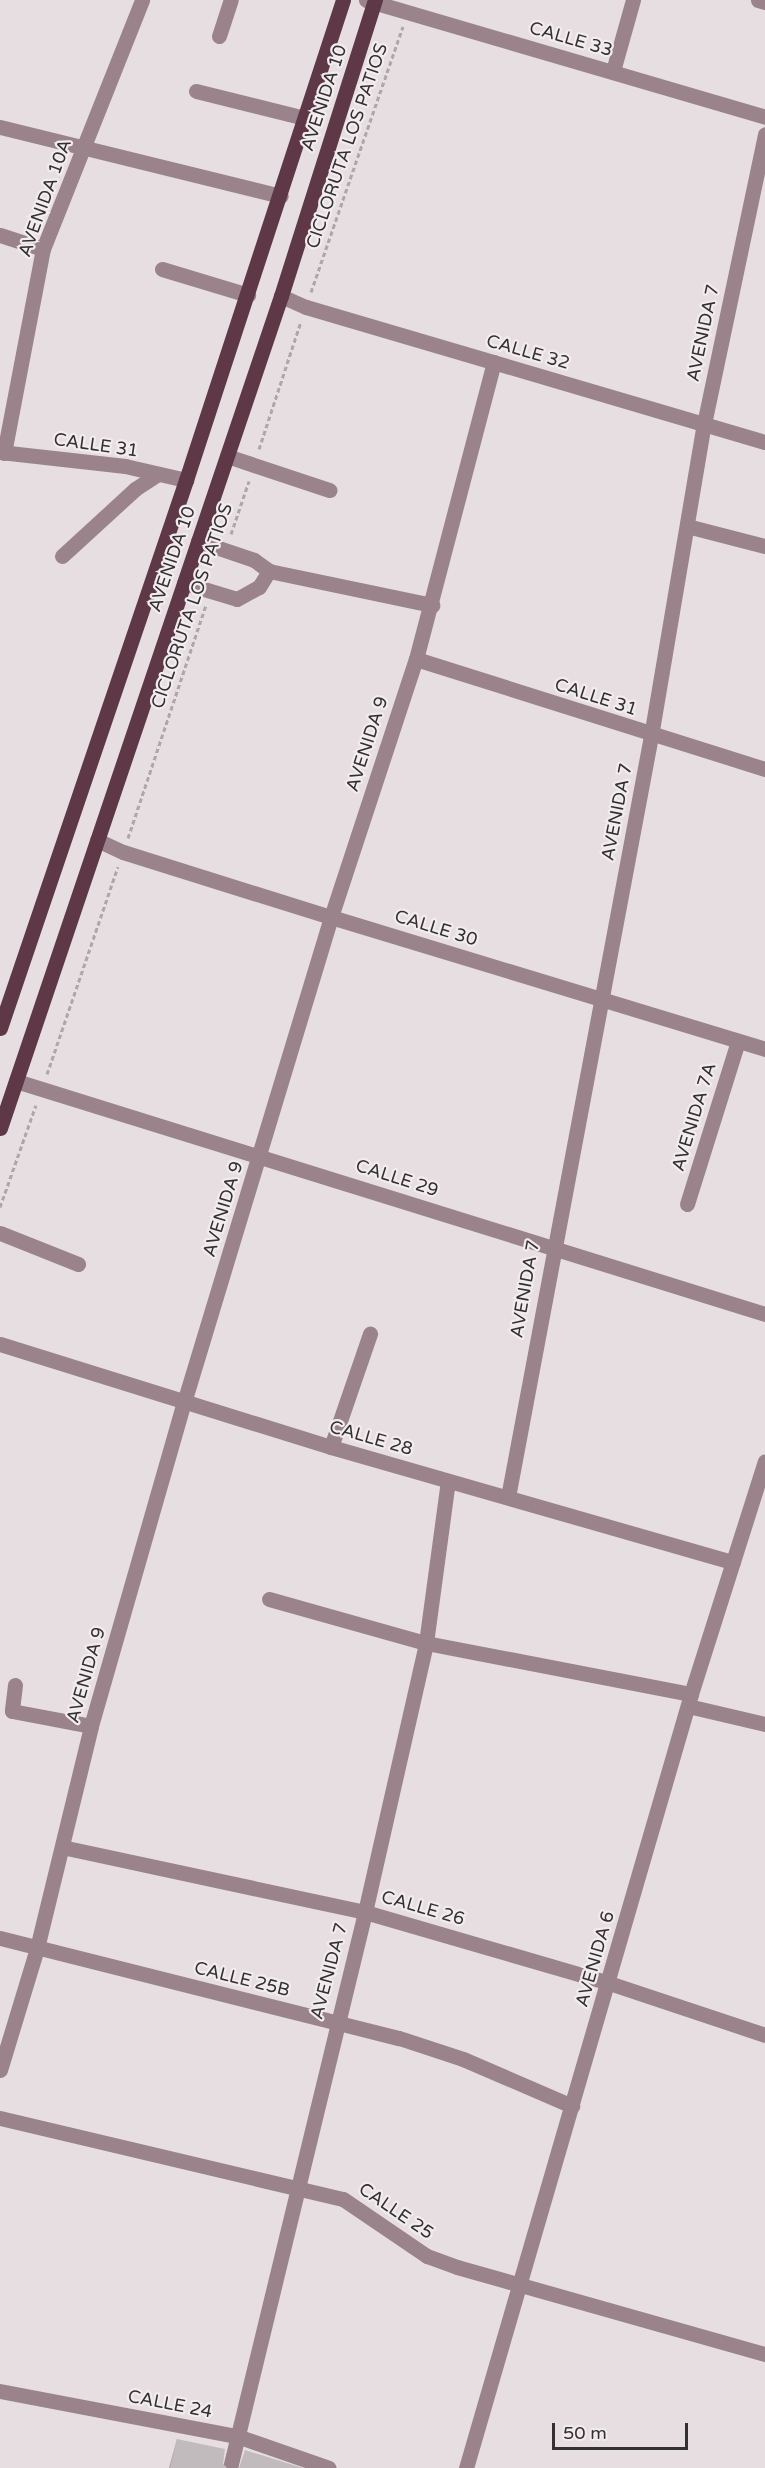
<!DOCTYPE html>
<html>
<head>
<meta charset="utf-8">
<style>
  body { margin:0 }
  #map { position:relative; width:765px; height:2468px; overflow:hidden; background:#e6dee1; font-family:"Varela Round",sans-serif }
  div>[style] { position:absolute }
  .path>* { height:3px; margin-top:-1.5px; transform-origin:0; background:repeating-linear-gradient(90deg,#ada7a9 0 4.5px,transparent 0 7.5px) }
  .minor>* { height:15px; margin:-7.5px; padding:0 7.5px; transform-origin:7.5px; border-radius:7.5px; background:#9a838b }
  .major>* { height:15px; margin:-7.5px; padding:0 7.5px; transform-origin:7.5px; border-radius:7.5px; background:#5e3847 }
  .wall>* { inset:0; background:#a7a1a3 }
  .building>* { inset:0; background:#c2bbbd }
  span { translate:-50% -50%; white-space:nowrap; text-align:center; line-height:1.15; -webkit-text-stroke:4.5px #f3ecee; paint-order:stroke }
  .street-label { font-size:18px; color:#323030 }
  .scale { position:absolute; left:552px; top:2423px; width:136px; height:27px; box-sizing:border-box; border:3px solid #323030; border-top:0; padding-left:8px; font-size:18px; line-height:21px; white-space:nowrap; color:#323030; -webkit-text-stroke:4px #f3ecee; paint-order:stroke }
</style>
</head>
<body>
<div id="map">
  <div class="path">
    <i style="left:311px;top:292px;width:281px;rotate:-70.9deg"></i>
    <i style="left:259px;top:449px;width:135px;rotate:-71.8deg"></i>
    <i style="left:231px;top:534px;width:56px;rotate:-71.2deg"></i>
    <i style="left:128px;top:838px;width:246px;rotate:-71.5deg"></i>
    <i style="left:47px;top:1074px;width:219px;rotate:-71.1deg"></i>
    <i style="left:0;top:1207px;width:108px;rotate:-70.6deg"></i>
  </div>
  <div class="minor">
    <i style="left:366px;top:0;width:416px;rotate:16.3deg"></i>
    <i style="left:758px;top:0;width:7px;rotate:16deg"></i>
    <i style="left:219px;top:36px;width:38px;rotate:-72deg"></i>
    <i style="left:613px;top:71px;width:74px;rotate:-74.3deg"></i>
    <i style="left:196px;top:91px;width:112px;rotate:13.9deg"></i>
    <i style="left:0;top:127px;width:289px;rotate:13.8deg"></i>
    <i style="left:0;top:235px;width:45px;rotate:18deg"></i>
    <i style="left:162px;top:269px;width:90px;rotate:16.8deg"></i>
    <i style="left:281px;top:296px;width:27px;rotate:24deg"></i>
    <i style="left:306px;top:307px;width:478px;rotate:16.4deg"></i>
    <i style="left:0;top:452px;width:126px;rotate:6.4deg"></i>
    <i style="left:125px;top:466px;width:63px;rotate:12.9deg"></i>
    <i style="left:4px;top:453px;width:208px;rotate:-79.2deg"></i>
    <i style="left:43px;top:249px;width:268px;rotate:-68.3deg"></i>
    <i style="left:227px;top:456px;width:108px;rotate:18.4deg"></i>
    <i style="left:687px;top:526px;width:81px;rotate:14.4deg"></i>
    <i style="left:198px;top:541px;width:59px;rotate:18.7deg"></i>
    <i style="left:254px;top:560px;width:19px;rotate:36deg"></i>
    <i style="left:269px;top:571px;width:167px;rotate:11.8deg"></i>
    <i style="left:62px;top:556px;width:99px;rotate:-42.5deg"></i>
    <i style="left:135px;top:489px;width:27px;rotate:-33deg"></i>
    <i style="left:184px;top:583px;width:55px;rotate:16.8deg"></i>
    <i style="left:237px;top:599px;width:25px;rotate:-29deg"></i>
    <i style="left:259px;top:587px;width:19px;rotate:-58deg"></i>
    <i style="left:416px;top:659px;width:366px;rotate:17.5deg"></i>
    <i style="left:97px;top:840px;width:29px;rotate:25deg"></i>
    <i style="left:123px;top:852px;width:218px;rotate:17.4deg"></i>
    <i style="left:331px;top:917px;width:454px;rotate:16.9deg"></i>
    <i style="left:16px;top:1081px;width:784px;rotate:17.28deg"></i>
    <i style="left:687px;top:1204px;width:171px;rotate:-72.6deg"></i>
    <i style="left:0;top:1233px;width:84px;rotate:21.7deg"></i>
    <i style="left:0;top:1344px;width:347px;rotate:17.3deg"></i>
    <i style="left:331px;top:1447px;width:418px;rotate:16deg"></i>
    <i style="left:331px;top:1447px;width:120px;rotate:-71deg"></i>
    <i style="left:508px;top:1497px;width:774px;rotate:-79.36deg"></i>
    <i style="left:651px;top:736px;width:316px;rotate:-80.4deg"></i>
    <i style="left:704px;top:424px;width:296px;rotate:-78.1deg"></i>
    <i style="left:269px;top:1599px;width:163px;rotate:15.7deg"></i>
    <i style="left:426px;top:1643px;width:270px;rotate:10.9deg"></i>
    <i style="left:15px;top:1685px;width:26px;rotate:97deg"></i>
    <i style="left:12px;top:1711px;width:80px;rotate:10.8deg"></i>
    <i style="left:688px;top:1706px;width:79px;rotate:13.2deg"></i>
    <i style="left:62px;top:1847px;width:310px;rotate:12.1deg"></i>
    <i style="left:365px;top:1912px;width:254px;rotate:16.2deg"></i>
    <i style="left:609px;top:1983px;width:164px;rotate:18.4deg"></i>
    <i style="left:0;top:1938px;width:411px;rotate:14.1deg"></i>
    <i style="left:399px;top:2038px;width:67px;rotate:18.2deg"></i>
    <i style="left:463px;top:2059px;width:119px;rotate:23.3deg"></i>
    <i style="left:0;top:2070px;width:127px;rotate:-73.1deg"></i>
    <i style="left:37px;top:1948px;width:228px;rotate:-76.3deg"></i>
    <i style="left:91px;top:1726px;width:340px;rotate:-74deg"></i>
    <i style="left:185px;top:1399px;width:504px;rotate:-73.15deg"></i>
    <i style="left:331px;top:917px;width:272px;rotate:-71.8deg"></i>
    <i style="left:416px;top:659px;width:307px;rotate:-75.3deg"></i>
    <i style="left:0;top:2118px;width:352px;rotate:13.3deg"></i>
    <i style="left:343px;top:2199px;width:102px;rotate:34.2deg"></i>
    <i style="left:427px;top:2256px;width:32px;rotate:20deg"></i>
    <i style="left:457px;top:2267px;width:320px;rotate:15.8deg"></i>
    <i style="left:0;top:2391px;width:241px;rotate:10.8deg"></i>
    <i style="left:237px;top:2436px;width:97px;rotate:19.2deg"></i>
    <i style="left:230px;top:2468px;width:572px;rotate:-76.35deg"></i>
    <i style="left:365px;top:1912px;width:276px;rotate:-77.2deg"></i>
    <i style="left:426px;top:1643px;width:163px;rotate:-82.3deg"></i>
    <i style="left:466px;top:2468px;width:806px;rotate:-73.79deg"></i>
    <i style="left:691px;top:1694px;width:244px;rotate:-72.4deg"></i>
  </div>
  <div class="major">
    <i style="left:0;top:1028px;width:579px;rotate:-71.25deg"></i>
    <i style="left:186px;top:480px;width:505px;rotate:-71.89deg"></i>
    <i style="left:0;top:1128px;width:878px;rotate:-71.34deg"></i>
    <i style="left:281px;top:296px;width:311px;rotate:-72.4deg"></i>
  </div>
  <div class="wall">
    <i style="clip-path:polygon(177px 2439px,223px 2464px,227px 2468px,169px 2468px)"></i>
  </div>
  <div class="building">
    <i style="clip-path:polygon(177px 2439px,225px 2449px,223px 2464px,227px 2468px,170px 2468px)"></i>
    <i style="clip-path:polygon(245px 2450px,303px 2468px,239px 2468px)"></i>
  </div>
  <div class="street-label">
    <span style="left:571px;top:39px;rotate:16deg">CALLE 33</span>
    <span style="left:324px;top:98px;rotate:-72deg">AVENIDA 10</span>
    <span style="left:347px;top:146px;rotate:-71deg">CICLORUTA LOS PATIOS</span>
    <span style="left:45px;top:198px;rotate:-70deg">AVENIDA 10A</span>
    <span style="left:703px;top:333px;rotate:-78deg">AVENIDA 7</span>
    <span style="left:528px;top:352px;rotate:16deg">CALLE 32</span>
    <span style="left:96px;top:445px;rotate:8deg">CALLE 31</span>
    <span style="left:172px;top:559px;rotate:-71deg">AVENIDA 10</span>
    <span style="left:192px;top:606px;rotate:-71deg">CICLORUTA LOS PATIOS</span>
    <span style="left:596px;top:697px;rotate:18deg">CALLE 31</span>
    <span style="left:367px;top:744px;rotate:-72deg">AVENIDA 9</span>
    <span style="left:617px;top:812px;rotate:-79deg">AVENIDA 7</span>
    <span style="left:436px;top:928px;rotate:17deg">CALLE 30</span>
    <span style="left:694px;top:1117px;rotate:-73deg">AVENIDA 7A</span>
    <span style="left:397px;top:1178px;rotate:18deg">CALLE 29</span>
    <span style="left:223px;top:1209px;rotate:-73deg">AVENIDA 9</span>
    <span style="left:525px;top:1289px;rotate:-80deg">AVENIDA 7</span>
    <span style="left:371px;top:1438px;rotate:16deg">CALLE 28</span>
    <span style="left:86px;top:1675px;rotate:-74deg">AVENIDA 9</span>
    <span style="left:423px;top:1908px;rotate:16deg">CALLE 26</span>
    <span style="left:595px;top:1959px;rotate:-74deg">AVENIDA 6</span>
    <span style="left:329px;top:1971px;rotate:-75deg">AVENIDA 7</span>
    <span style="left:242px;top:1979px;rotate:14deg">CALLE 25B</span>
    <span style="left:396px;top:2211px;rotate:34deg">CALLE 25</span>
    <span style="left:170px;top:2404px;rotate:11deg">CALLE 24</span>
  </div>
  <div class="scale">50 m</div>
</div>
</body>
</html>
